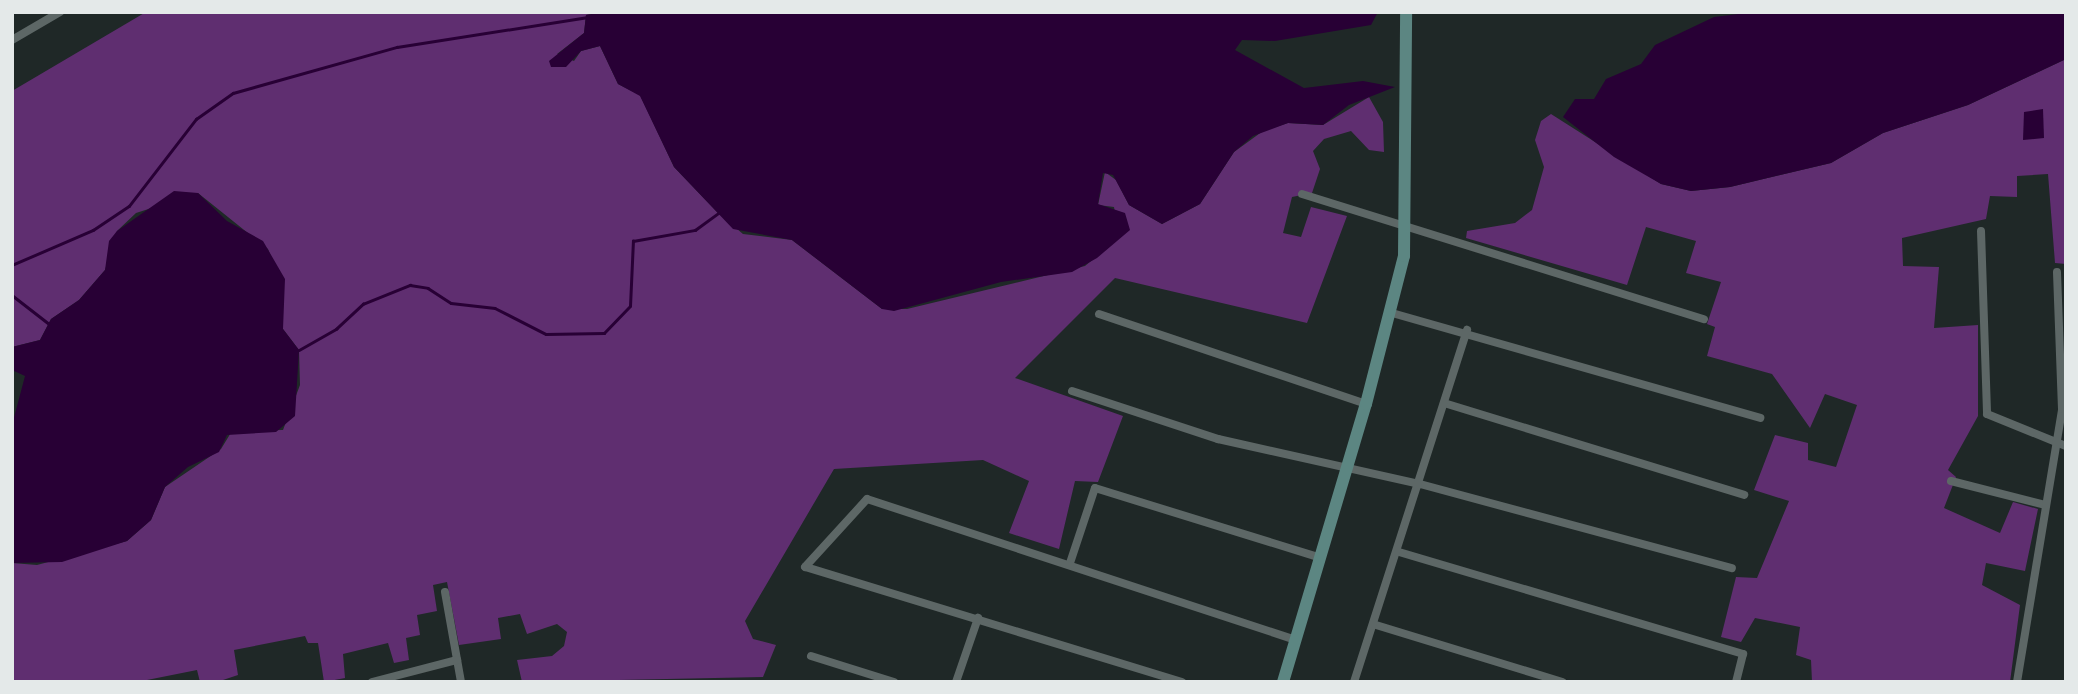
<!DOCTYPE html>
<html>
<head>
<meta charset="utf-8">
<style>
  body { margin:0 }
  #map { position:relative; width:2078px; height:694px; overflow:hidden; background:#1f2827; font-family:"Nunito Sans",sans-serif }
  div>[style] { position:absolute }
  .green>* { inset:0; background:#5f2e70 }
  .water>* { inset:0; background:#280035 }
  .stream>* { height:2.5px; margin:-1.25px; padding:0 1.25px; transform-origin:1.25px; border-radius:1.25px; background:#280035 }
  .street>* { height:8px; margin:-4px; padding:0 4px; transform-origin:4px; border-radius:4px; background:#5d6766 }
  .secondary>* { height:12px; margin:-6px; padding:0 6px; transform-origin:6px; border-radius:6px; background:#5c8682 }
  span { translate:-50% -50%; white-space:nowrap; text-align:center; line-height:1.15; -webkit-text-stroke:5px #1f2827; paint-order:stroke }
  .frame { position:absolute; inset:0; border:14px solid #e4e9e9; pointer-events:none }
</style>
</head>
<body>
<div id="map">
  <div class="green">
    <i style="clip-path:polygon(146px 12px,603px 12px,586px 15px,584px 33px,557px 54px,574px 61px,581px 51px,600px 46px,618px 84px,640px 95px,674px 167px,718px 213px,743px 234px,792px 240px,882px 309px,907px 309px,1085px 266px,1119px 238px,1114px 207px,1098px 205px,1105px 172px,1116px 180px,1129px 205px,1162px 224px,1200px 204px,1234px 152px,1263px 131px,1288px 123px,1323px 125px,1369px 97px,1383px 122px,1384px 152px,1369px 150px,1351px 131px,1324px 139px,1313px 151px,1320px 169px,1312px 193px,1292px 197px,1283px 233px,1301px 237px,1311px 207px,1347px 216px,1307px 323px,1115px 278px,1015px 378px,1123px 416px,1098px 482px,1075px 481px,1059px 549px,1009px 533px,1029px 481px,983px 460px,834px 469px,745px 621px,753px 639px,776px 645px,763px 677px,522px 682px,517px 660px,552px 656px,564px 646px,567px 632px,557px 624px,527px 634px,520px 614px,498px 618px,501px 639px,459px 645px,447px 582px,433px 585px,437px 611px,417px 615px,420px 635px,406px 638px,409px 660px,394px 663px,388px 643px,343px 654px,345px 678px,324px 682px,318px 643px,308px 643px,305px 636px,234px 650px,238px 675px,217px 682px,200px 682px,197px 670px,137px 682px,12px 682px,12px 563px,37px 565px,127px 541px,151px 520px,165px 487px,221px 449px,232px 431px,283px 430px,300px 385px,299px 350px,283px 329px,275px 267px,268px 249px,198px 193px,136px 213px,117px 231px,105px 270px,79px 300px,51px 319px,40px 340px,12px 347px,12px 91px)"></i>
    <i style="clip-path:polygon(2066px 59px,2066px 264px,2055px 263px,2048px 174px,2017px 176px,2017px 197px,1990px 196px,1986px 219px,1902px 238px,1903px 266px,1939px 267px,1934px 328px,1978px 325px,1978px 416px,1948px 470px,1956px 477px,1944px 508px,2000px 533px,2013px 502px,2038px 509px,2025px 571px,1986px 563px,1982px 585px,2020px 605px,2010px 682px,1812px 682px,1811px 660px,1796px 655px,1800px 627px,1755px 618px,1741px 642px,1721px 637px,1736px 577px,1757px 578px,1789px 501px,1754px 490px,1775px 435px,1808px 443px,1808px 460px,1836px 467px,1857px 405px,1825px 394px,1810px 428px,1772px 374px,1707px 356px,1715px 327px,1707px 324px,1721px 282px,1686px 273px,1696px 241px,1646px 227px,1627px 285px,1466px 238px,1467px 231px,1515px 223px,1532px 210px,1544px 167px,1535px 140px,1541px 121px,1551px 114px,1661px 184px,1691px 191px,1730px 187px,1831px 163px,1883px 133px,1968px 105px)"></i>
  </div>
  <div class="water">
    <i style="clip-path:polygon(603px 12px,1378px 12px,1371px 25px,1275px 41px,1242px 40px,1235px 50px,1304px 88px,1363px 81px,1395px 87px,1349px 105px,1323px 125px,1288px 123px,1253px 136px,1234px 152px,1200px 204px,1162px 224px,1129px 205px,1113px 175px,1103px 173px,1098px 204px,1125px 213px,1130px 230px,1097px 258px,1072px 272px,1001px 282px,894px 311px,882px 309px,792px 240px,733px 229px,674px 167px,640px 96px,618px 84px,600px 46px,581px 51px,566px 67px,551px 67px,549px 61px,584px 33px,586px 15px)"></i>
    <i style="clip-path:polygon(1755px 12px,2066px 12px,2066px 59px,1968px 105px,1883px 133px,1831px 163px,1730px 187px,1691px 191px,1661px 184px,1614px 157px,1563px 117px,1575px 99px,1594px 99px,1606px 79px,1641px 64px,1655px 45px,1714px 17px)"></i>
    <i style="clip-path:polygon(2043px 109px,2044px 138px,2023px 140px,2024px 112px)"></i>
    <i style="clip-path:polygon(174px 191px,198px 193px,227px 221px,263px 241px,285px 279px,283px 329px,299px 350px,295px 416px,276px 432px,227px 435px,219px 452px,188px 467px,165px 487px,151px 520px,127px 541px,62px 562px,12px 563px,12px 425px,25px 376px,12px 370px,12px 347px,40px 340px,51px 319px,79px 300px,105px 270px,109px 241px,117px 231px)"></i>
  </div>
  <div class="stream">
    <i style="left:12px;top:265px;width:88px;rotate:-23.4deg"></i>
    <i style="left:93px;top:230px;width:43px;rotate:-33.7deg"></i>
    <i style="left:129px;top:206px;width:110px;rotate:-52.4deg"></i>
    <i style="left:196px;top:119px;width:45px;rotate:-35.1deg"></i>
    <i style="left:233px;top:93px;width:170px;rotate:-15.7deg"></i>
    <i style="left:397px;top:47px;width:193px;rotate:-8.9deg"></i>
    <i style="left:12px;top:295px;width:46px;rotate:37.9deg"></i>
    <i style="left:299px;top:350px;width:43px;rotate:-29.6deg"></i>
    <i style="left:336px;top:329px;width:37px;rotate:-43deg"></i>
    <i style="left:363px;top:304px;width:51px;rotate:-22deg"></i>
    <i style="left:410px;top:285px;width:18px;rotate:9deg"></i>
    <i style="left:428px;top:288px;width:27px;rotate:33deg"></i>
    <i style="left:451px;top:303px;width:44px;rotate:6.5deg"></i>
    <i style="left:495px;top:308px;width:57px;rotate:27deg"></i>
    <i style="left:546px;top:334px;width:58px;rotate:-1deg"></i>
    <i style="left:604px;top:333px;width:37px;rotate:-46deg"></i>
    <i style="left:630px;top:306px;width:65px;rotate:-87.4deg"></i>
    <i style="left:633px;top:241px;width:63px;rotate:-10.1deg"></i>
    <i style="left:695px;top:230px;width:29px;rotate:-36deg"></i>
  </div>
  <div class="street">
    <i style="left:12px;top:40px;width:56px;rotate:-30.3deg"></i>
    <i style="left:1302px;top:194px;width:421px;rotate:17.3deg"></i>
    <i style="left:1981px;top:231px;width:183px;rotate:88.1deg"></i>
    <i style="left:1987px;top:414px;width:85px;rotate:22.1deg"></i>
    <i style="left:1392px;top:313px;width:383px;rotate:15.9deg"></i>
    <i style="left:1099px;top:314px;width:282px;rotate:18.6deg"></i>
    <i style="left:1072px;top:391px;width:154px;rotate:18.2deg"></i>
    <i style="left:1218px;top:439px;width:207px;rotate:12.6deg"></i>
    <i style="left:1420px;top:484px;width:323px;rotate:15.1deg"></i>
    <i style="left:1444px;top:403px;width:314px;rotate:17deg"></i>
    <i style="left:1951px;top:481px;width:97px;rotate:14.3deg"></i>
    <i style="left:1399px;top:552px;width:359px;rotate:16.5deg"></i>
    <i style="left:1743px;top:654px;width:29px;rotate:104deg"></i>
    <i style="left:1070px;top:563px;width:79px;rotate:-71.6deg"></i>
    <i style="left:1095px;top:488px;width:233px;rotate:17.2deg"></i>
    <i style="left:445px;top:592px;width:91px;rotate:79.9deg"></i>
    <i style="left:1376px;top:625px;width:195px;rotate:17deg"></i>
    <i style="left:811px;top:656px;width:87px;rotate:17.4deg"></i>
    <i style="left:372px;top:682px;width:88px;rotate:-14.5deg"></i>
    <i style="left:956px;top:682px;width:68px;rotate:-71deg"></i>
    <i style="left:1182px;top:682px;width:394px;rotate:-163deg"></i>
    <i style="left:805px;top:567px;width:92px;rotate:-47.6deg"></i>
    <i style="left:867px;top:499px;width:447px;rotate:18.2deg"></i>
    <i style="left:1354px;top:682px;width:370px;rotate:-72.2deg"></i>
    <i style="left:2017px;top:682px;width:277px;rotate:-80.6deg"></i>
    <i style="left:2062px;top:409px;width:137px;rotate:-92.1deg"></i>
  </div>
  <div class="secondary">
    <i style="left:1283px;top:682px;width:290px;rotate:-73.4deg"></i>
    <i style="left:1366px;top:404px;width:153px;rotate:-75.6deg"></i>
    <i style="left:1404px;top:256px;width:244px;rotate:-89.5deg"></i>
  </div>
  <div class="frame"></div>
</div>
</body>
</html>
